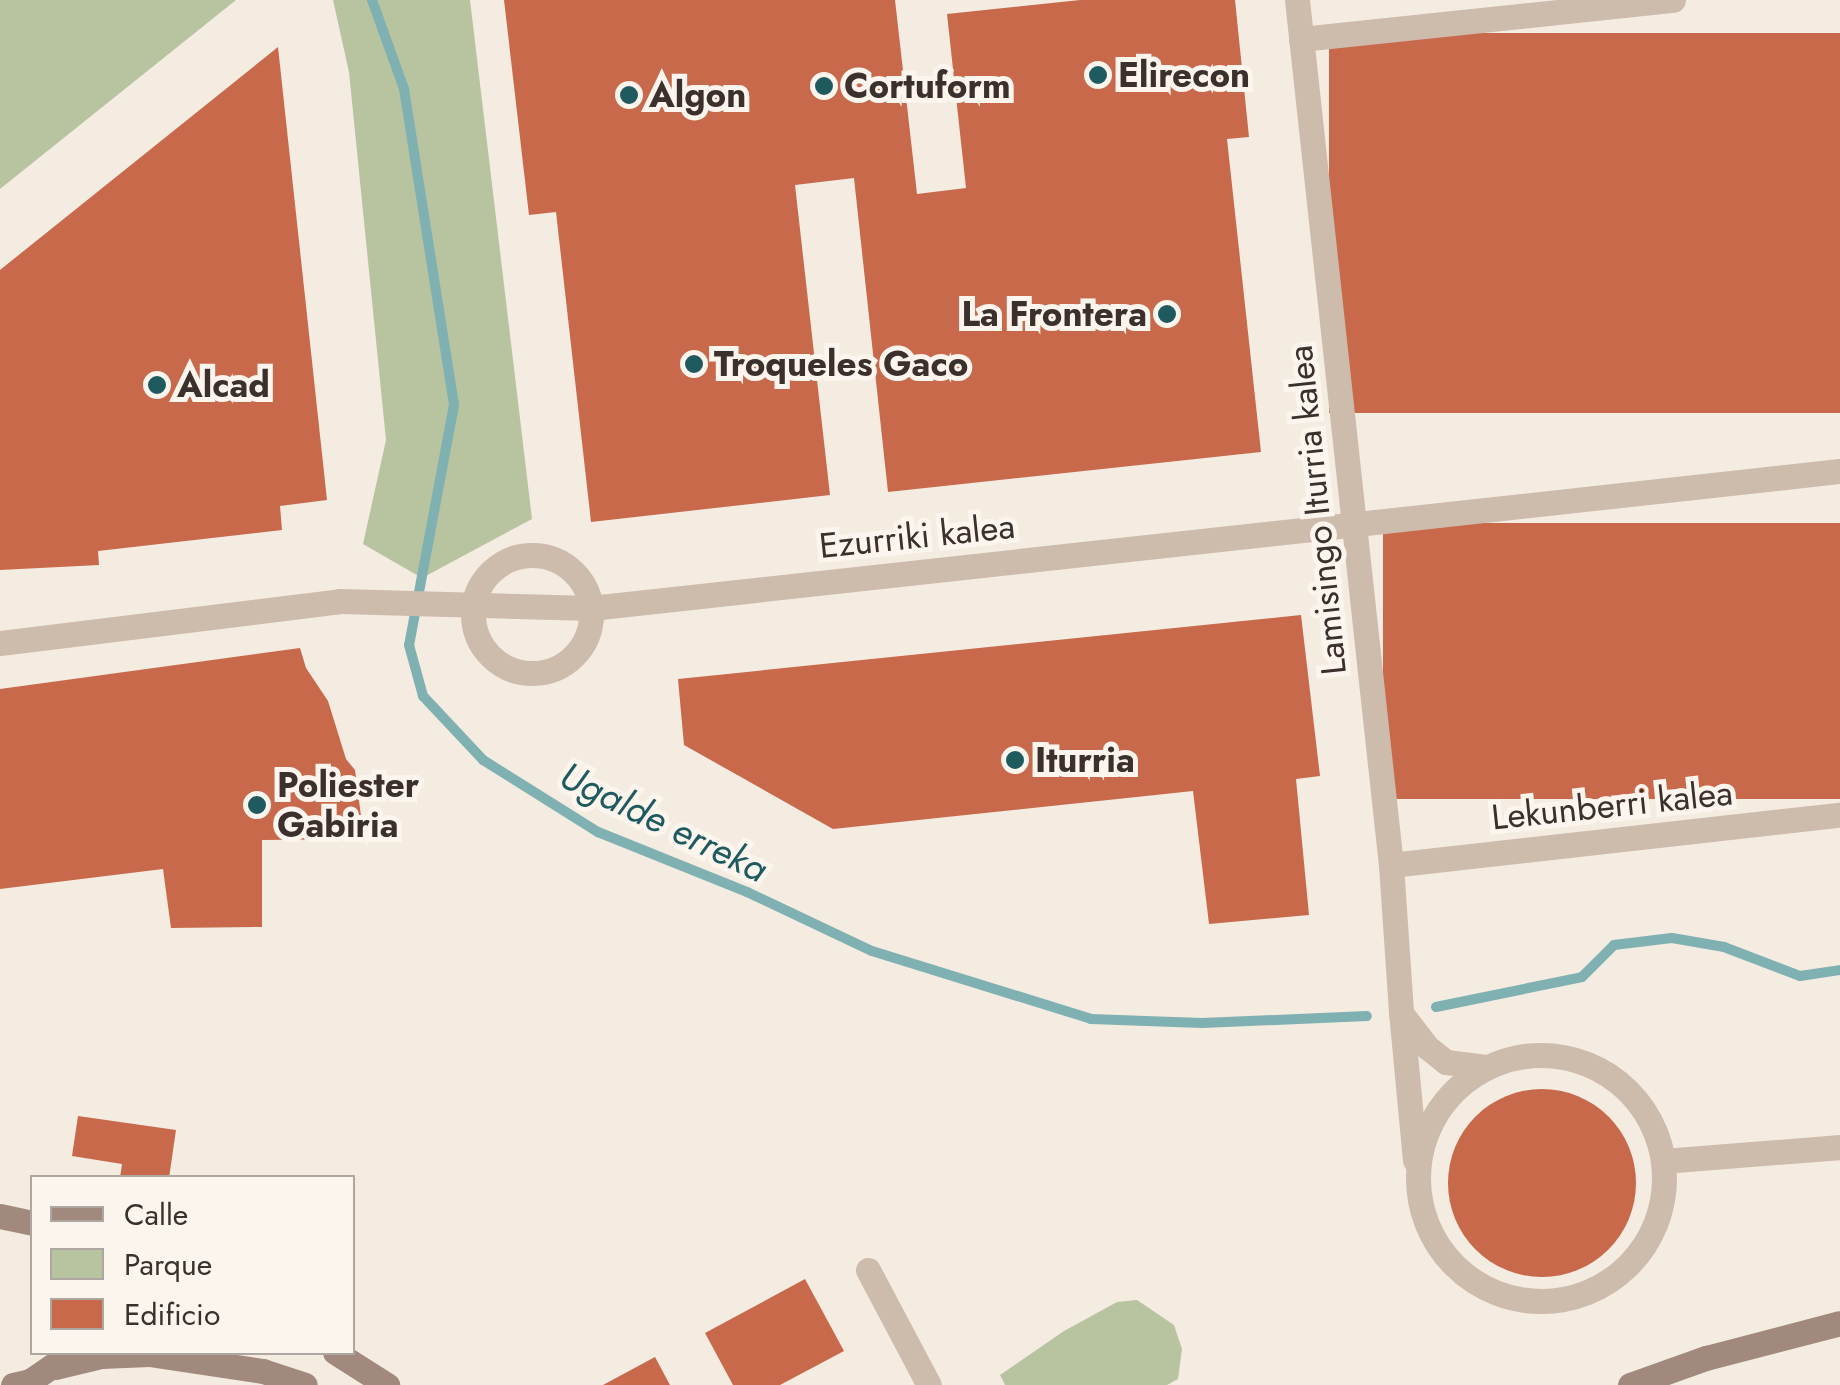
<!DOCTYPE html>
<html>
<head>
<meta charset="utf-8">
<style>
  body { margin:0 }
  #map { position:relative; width:1840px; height:1385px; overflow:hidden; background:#f4ebe1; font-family:Jost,sans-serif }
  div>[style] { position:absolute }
  .green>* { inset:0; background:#b8c4a0 }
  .stream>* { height:10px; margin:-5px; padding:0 5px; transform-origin:5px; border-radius:5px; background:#7fb0b2 }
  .building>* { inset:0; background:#c8694b; transform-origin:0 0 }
  .round { border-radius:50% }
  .minor>* { height:25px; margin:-12.5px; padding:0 12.5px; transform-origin:12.5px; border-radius:12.5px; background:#cdbbac }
  .minor>.ring { margin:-12.5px; padding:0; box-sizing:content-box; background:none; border:25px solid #cdbbac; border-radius:50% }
  .secondary>* { height:25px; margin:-12.5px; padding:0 12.5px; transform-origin:12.5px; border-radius:12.5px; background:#a18a7d }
  .dots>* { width:28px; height:28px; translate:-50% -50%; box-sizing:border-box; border:5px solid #fbf5ee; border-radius:50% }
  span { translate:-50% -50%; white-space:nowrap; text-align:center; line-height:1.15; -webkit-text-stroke:10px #fbf5ee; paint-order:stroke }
  .poi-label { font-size:35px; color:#3b302b; font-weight:700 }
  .left { translate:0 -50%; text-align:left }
  .right { translate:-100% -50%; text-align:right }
  .street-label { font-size:35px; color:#3b302b }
  .water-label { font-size:38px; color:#1f5a5e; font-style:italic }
  .legend { position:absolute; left:30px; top:1175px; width:325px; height:180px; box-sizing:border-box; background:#fbf5ee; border:2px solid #aea6a0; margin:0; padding:12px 18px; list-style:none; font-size:30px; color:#3b302b }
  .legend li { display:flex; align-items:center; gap:20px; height:50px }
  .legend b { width:50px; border:2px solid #aea6a0 }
</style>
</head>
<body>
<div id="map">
  <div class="green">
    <i style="clip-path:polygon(0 0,236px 0,0 189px)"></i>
    <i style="clip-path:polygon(333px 0,470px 0,532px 519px,422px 578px,363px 544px,386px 440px,349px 72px)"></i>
    <i style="clip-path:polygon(1137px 1300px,1174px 1325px,1182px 1349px,1178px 1379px,1167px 1385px,1005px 1385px,1000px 1375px,1064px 1331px,1117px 1302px)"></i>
  </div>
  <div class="stream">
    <i style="left:372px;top:0;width:95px;rotate:70.2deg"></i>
    <i style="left:404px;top:89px;width:320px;rotate:81deg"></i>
    <i style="left:454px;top:405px;width:244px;rotate:100.6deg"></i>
    <i style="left:409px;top:645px;width:53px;rotate:74.6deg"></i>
    <i style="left:423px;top:696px;width:88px;rotate:46.8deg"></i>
    <i style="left:483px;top:760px;width:136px;rotate:32.1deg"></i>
    <i style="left:598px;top:832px;width:161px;rotate:21.9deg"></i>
    <i style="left:747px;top:892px;width:138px;rotate:25.3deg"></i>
    <i style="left:872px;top:951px;width:229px;rotate:17.2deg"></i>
    <i style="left:1091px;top:1019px;width:111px;rotate:2.1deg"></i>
    <i style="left:1202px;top:1023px;width:165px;rotate:-2.4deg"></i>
    <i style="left:1436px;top:1007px;width:149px;rotate:-11.6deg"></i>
    <i style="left:1582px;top:977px;width:45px;rotate:-45deg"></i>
    <i style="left:1614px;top:945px;width:58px;rotate:-6.9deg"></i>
    <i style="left:1672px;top:938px;width:53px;rotate:9.8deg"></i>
    <i style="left:1724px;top:947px;width:81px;rotate:20.9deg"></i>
    <i style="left:1800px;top:976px;width:40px;rotate:-8.5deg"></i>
  </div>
  <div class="building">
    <i style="clip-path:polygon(504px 0,895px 0,917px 194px,966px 188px,947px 14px,1080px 0,1235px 0,1249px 137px,1227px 139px,1261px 452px,888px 492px,854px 178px,795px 185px,830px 495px,591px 522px,556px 212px,529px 215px)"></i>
    <i style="left:1840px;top:33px;width:380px;height:511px;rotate:90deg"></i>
    <i style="clip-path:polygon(278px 47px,327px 500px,280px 506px,282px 530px,98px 551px,99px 565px,0 570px,0 270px)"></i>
    <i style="left:1840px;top:523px;width:276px;height:457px;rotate:90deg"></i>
    <i style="clip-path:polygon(1301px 615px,1320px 776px,1296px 779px,1309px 915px,1209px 924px,1193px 791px,833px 829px,684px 745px,678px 679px)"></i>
    <i style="clip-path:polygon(300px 648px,306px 668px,328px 701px,346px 759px,355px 770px,364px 839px,262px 840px,262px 927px,171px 928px,163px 869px,0 889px,0 689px)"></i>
    <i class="round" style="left:1448px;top:1089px;width:188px;height:188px"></i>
    <i style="clip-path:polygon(78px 1116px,176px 1130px,169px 1178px,120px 1178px,122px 1164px,72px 1156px)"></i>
    <i style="clip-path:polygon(805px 1279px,844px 1351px,780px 1385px,733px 1385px,705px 1333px)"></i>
    <i style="clip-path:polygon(655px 1357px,670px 1385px,603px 1385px)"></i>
  </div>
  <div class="minor">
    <i style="left:1297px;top:0;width:870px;rotate:83.8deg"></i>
    <i style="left:1391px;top:865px;width:148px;rotate:86.1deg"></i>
    <i style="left:1301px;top:39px;width:374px;rotate:-6deg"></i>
    <i class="ring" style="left:473px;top:555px;width:93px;height:93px"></i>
    <i style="left:0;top:643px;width:343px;rotate:-7deg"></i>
    <i style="left:340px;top:601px;width:251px;rotate:1.6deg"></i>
    <i style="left:591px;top:608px;width:1256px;rotate:-6.26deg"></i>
    <i style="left:1391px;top:865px;width:452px;rotate:-6.4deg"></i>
    <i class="ring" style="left:1418px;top:1055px;width:221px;height:221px"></i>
    <i style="left:1415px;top:1160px;width:148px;rotate:-95.4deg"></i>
    <i style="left:1401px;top:1013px;width:43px;rotate:52.6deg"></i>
    <i style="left:1427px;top:1047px;width:24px;rotate:38deg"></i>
    <i style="left:1446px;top:1062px;width:40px;rotate:7.1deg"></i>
    <i style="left:1663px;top:1161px;width:178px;rotate:-4.5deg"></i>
    <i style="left:868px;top:1270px;width:130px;rotate:62.1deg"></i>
  </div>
  <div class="secondary">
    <i style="left:0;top:1216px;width:33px;rotate:12deg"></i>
    <i style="left:335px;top:1352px;width:62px;rotate:32.4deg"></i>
    <i style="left:55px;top:1367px;width:47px;rotate:-13.4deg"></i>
    <i style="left:101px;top:1356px;width:48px;rotate:-2.4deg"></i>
    <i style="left:149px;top:1354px;width:115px;rotate:8.5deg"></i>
    <i style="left:263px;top:1371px;width:44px;rotate:18.4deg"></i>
    <i style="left:13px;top:1385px;width:17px;rotate:-13deg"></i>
    <i style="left:30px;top:1381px;width:42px;rotate:-34.4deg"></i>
    <i style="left:1630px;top:1385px;width:81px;rotate:-19.6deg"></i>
    <i style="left:1706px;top:1358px;width:138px;rotate:-14.6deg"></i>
  </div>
  <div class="dots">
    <i style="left:1098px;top:75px;background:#1f5a5e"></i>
    <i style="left:824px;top:86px;background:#1f5a5e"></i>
    <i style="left:629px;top:95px;background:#1f5a5e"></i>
    <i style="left:1167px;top:314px;background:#1f5a5e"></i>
    <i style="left:694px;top:364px;background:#1f5a5e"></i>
    <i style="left:157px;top:385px;background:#1f5a5e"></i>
    <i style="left:1015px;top:760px;background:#1f5a5e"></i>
    <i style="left:257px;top:805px;background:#1f5a5e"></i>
  </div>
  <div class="poi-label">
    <span class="left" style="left:1118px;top:75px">Elirecon</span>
    <span class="left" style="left:844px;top:86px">Cortuform</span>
    <span class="left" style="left:649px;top:95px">Algon</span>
    <span class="right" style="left:1147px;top:314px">La Frontera</span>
    <span class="left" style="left:714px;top:364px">Troqueles Gaco</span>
    <span class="left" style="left:177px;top:385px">Alcad</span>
    <span class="left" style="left:1035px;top:760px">Iturria</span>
    <span class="left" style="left:277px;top:805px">Poliester<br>Gabiria</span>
  </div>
  <div class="street-label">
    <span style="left:1317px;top:510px;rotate:-96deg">Lamisingo Iturria kalea</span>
    <span style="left:917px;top:536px;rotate:-6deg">Ezurriki kalea</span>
    <span style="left:1612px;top:805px;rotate:-6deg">Lekunberri kalea</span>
  </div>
  <div class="water-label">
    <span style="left:664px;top:822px;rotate:26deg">Ugalde erreka</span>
  </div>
  <ul class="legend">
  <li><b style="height:12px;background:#a18a7d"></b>Calle</li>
  <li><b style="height:28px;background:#b8c4a0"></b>Parque</li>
  <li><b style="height:28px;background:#c8694b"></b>Edificio</li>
  </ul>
</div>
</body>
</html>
